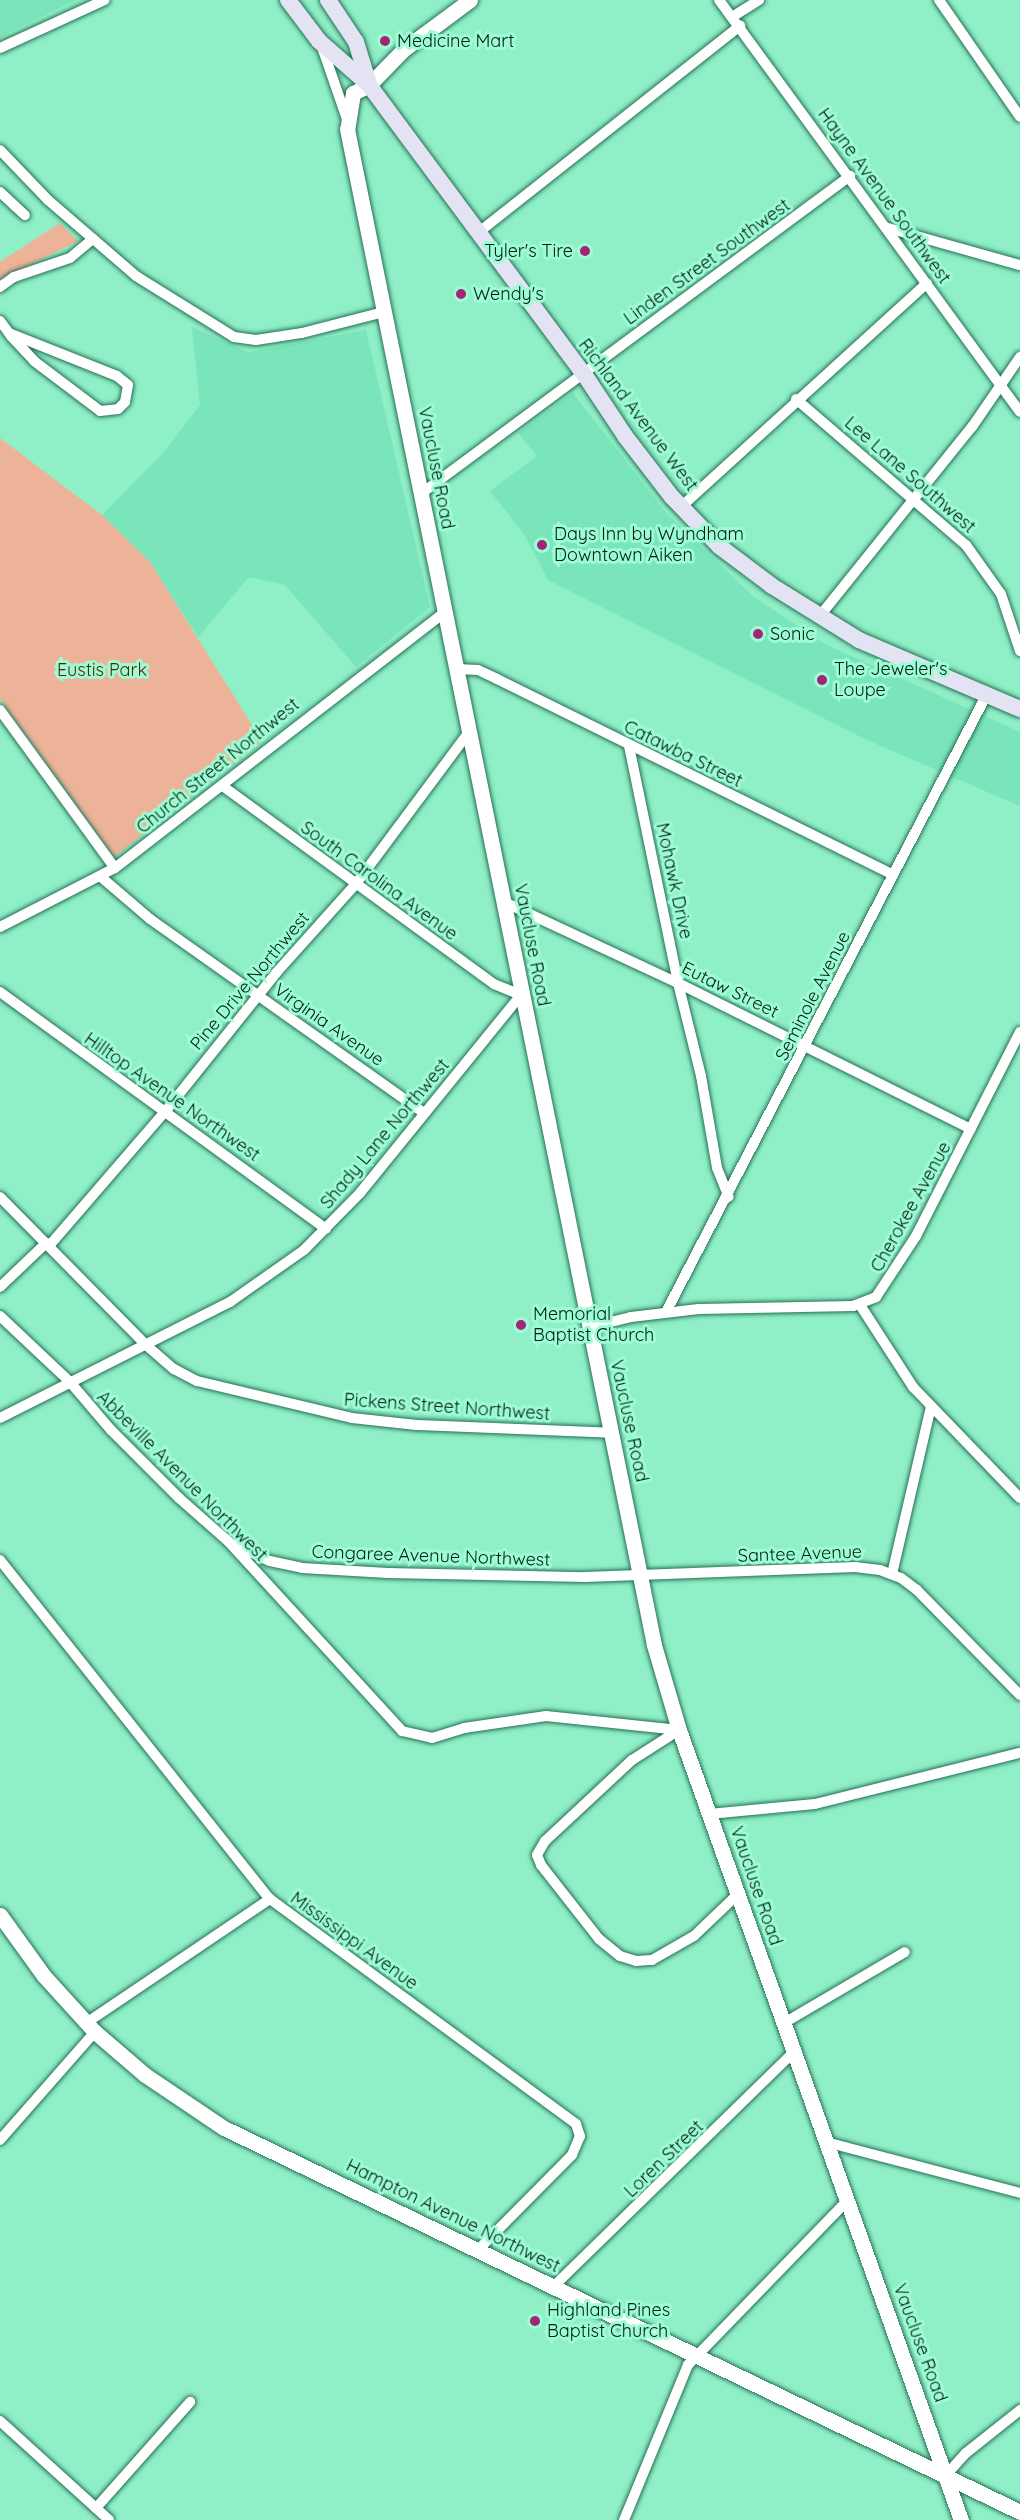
<!DOCTYPE html>
<html>
<head>
<meta charset="utf-8">
<style>
  body { margin:0 }
  #map { position:relative; width:1020px; height:2520px; overflow:hidden; background:#8fefc7; font-family:Quicksand,sans-serif }
  div>[style] { position:absolute }
  .built>* { inset:0; background:#7ae5ba }
  .green>* { inset:0; background:#edb399 }
  .roads { filter:drop-shadow(0 0 2px #267155) drop-shadow(0 0 2px #267155) }
  .street>* { height:10px; margin:-5px; padding:0 5px; transform-origin:5px; border-radius:5px; background:#fff }
  .secondary>* { height:15px; margin:-7.5px; padding:0 7.5px; transform-origin:7.5px; border-radius:7.5px; background:#fff }
  .primary>* { height:16px; margin:-8px; padding:0 8px; transform-origin:8px; border-radius:8px; background:#e3e3f3 }
  .dots>* { width:16px; height:16px; translate:-50% -50%; box-sizing:border-box; border:3px solid #9dfcd4; border-radius:50% }
  span { translate:-50% -50%; white-space:nowrap; text-align:center; line-height:1.15; -webkit-text-stroke:6px #9dfcd4; paint-order:stroke }
  .poi-label { font-size:18px; color:#011f14 }
  .left { translate:0 -50%; text-align:left }
  .right { translate:-100% -50%; text-align:right }
  .street-label { font-size:18px; color:#011f14 }
  .park-label { font-size:18px; color:#5b1f00 }
</style>
</head>
<body>
<div id="map">
  <div class="built">
    <i style="clip-path:polygon(0 0,76px 0,0 37px)"></i>
    <i style="clip-path:polygon(192px 327px,248px 352px,366px 330px,430px 607px,356px 667px,285px 585px,249px 577px,198px 637px,150px 562px,102px 515px,163px 453px,200px 405px)"></i>
    <i style="clip-path:polygon(573px 393px,667px 514px,754px 597px,825px 644px,1020px 732px,1020px 806px,867px 740px,548px 580px,524px 534px,490px 491px,537px 456px,518px 433px)"></i>
  </div>
  <div class="green">
    <i style="clip-path:polygon(60px 223px,78px 241px,0 280px,0 262px)"></i>
    <i style="clip-path:polygon(0 438px,102px 515px,150px 562px,262px 741px,114px 857px,0 699px)"></i>
  </div>
  <div class="roads">
    <div class="street">
      <i style="left:719px;top:0;width:510px;rotate:53.85deg"></i>
      <i style="left:939px;top:0;width:142px;rotate:55.3deg"></i>
      <i style="left:732px;top:17px;width:32px;rotate:-32deg"></i>
      <i style="left:322px;top:47px;width:76px;rotate:70.9deg"></i>
      <i style="left:0;top:48px;width:115px;rotate:-24.6deg"></i>
      <i style="left:0;top:150px;width:69px;rotate:46.2deg"></i>
      <i style="left:48px;top:200px;width:116px;rotate:40.8deg"></i>
      <i style="left:136px;top:276px;width:115px;rotate:31.9deg"></i>
      <i style="left:234px;top:337px;width:22px;rotate:8deg"></i>
      <i style="left:256px;top:340px;width:47px;rotate:-8.7deg"></i>
      <i style="left:302px;top:333px;width:85px;rotate:-14.4deg"></i>
      <i style="left:0;top:192px;width:34px;rotate:43deg"></i>
      <i style="left:888px;top:228px;width:137px;rotate:15.7deg"></i>
      <i style="left:479px;top:232px;width:333px;rotate:-38.3deg"></i>
      <i style="left:0;top:287px;width:17px;rotate:-36deg"></i>
      <i style="left:14px;top:277px;width:59px;rotate:-18.7deg"></i>
      <i style="left:70px;top:258px;width:30px;rotate:-40deg"></i>
      <i style="left:0;top:321px;width:15px;rotate:53deg"></i>
      <i style="left:9px;top:333px;width:4px;rotate:56deg"></i>
      <i style="left:11px;top:336px;width:34px;rotate:47deg"></i>
      <i style="left:34px;top:361px;width:83px;rotate:37.1deg"></i>
      <i style="left:100px;top:411px;width:18px;rotate:-6deg"></i>
      <i style="left:118px;top:409px;width:10px;rotate:-45deg"></i>
      <i style="left:125px;top:402px;width:17px;rotate:-80deg"></i>
      <i style="left:128px;top:385px;width:14px;rotate:-141deg"></i>
      <i style="left:117px;top:376px;width:116px;rotate:-158.3deg"></i>
      <i style="left:796px;top:399px;width:224px;rotate:40.7deg"></i>
      <i style="left:966px;top:545px;width:60px;rotate:54.5deg"></i>
      <i style="left:1001px;top:594px;width:60px;rotate:71.6deg"></i>
      <i style="left:422px;top:493px;width:533px;rotate:-36.53deg"></i>
      <i style="left:682px;top:506px;width:331px;rotate:-42.3deg"></i>
      <i style="left:819px;top:617px;width:244px;rotate:-51.2deg"></i>
      <i style="left:972px;top:427px;width:85px;rotate:-55.6deg"></i>
      <i style="left:457px;top:669px;width:21px;rotate:3deg"></i>
      <i style="left:478px;top:670px;width:21px;rotate:25deg"></i>
      <i style="left:497px;top:679px;width:442px;rotate:26.3deg"></i>
      <i style="left:0;top:710px;width:195px;rotate:54deg"></i>
      <i style="left:629px;top:746px;width:242px;rotate:78.3deg"></i>
      <i style="left:678px;top:983px;width:96px;rotate:76.1deg"></i>
      <i style="left:701px;top:1076px;width:93px;rotate:80.1deg"></i>
      <i style="left:717px;top:1168px;width:31px;rotate:68deg"></i>
      <i style="left:101px;top:877px;width:65px;rotate:40.6deg"></i>
      <i style="left:150px;top:919px;width:336px;rotate:35.3deg"></i>
      <i style="left:504px;top:902px;width:192px;rotate:25deg"></i>
      <i style="left:678px;top:983px;width:327px;rotate:26.5deg"></i>
      <i style="left:0;top:927px;width:129px;rotate:-27.2deg"></i>
      <i style="left:115px;top:868px;width:418px;rotate:-37.8deg"></i>
      <i style="left:0;top:992px;width:403px;rotate:36deg"></i>
      <i style="left:0;top:1197px;width:208px;rotate:45.4deg"></i>
      <i style="left:146px;top:1345px;width:37px;rotate:41deg"></i>
      <i style="left:174px;top:1369px;width:26px;rotate:28deg"></i>
      <i style="left:197px;top:1381px;width:159px;rotate:13.4deg"></i>
      <i style="left:352px;top:1418px;width:65px;rotate:6.1deg"></i>
      <i style="left:417px;top:1425px;width:196px;rotate:2.3deg"></i>
      <i style="left:49px;top:1246px;width:176px;rotate:-49.2deg"></i>
      <i style="left:164px;top:1113px;width:179px;rotate:-51.3deg"></i>
      <i style="left:276px;top:973px;width:118px;rotate:-48.1deg"></i>
      <i style="left:355px;top:885px;width:191px;rotate:-53.3deg"></i>
      <i style="left:0;top:1287px;width:64px;rotate:-43.7deg"></i>
      <i style="left:860px;top:1305px;width:98px;rotate:57.1deg"></i>
      <i style="left:913px;top:1387px;width:154px;rotate:46.1deg"></i>
      <i style="left:666px;top:1312px;width:696px;rotate:-62.55deg"></i>
      <i style="left:0;top:1316px;width:96px;rotate:43.3deg"></i>
      <i style="left:70px;top:1382px;width:63px;rotate:49.5deg"></i>
      <i style="left:111px;top:1430px;width:96px;rotate:45deg"></i>
      <i style="left:179px;top:1498px;width:65px;rotate:41.3deg"></i>
      <i style="left:228px;top:1541px;width:258px;rotate:47.5deg"></i>
      <i style="left:402px;top:1731px;width:31px;rotate:13deg"></i>
      <i style="left:432px;top:1738px;width:34px;rotate:-17deg"></i>
      <i style="left:464px;top:1728px;width:83px;rotate:-8.3deg"></i>
      <i style="left:546px;top:1716px;width:134px;rotate:6deg"></i>
      <i style="left:590px;top:1327px;width:42px;rotate:-13.7deg"></i>
      <i style="left:631px;top:1317px;width:68px;rotate:-6.7deg"></i>
      <i style="left:699px;top:1309px;width:154px;rotate:-1.1deg"></i>
      <i style="left:853px;top:1306px;width:25px;rotate:-21deg"></i>
      <i style="left:876px;top:1297px;width:73px;rotate:-56.7deg"></i>
      <i style="left:916px;top:1236px;width:229px;rotate:-63deg"></i>
      <i style="left:0;top:1418px;width:258px;rotate:-26.8deg"></i>
      <i style="left:230px;top:1302px;width:90px;rotate:-35.1deg"></i>
      <i style="left:304px;top:1250px;width:80px;rotate:-45.5deg"></i>
      <i style="left:360px;top:1193px;width:255px;rotate:-50.9deg"></i>
      <i style="left:521px;top:995px;width:29px;rotate:-158deg"></i>
      <i style="left:494px;top:984px;width:336px;rotate:-143.9deg"></i>
      <i style="left:235px;top:1545px;width:38px;rotate:25deg"></i>
      <i style="left:270px;top:1561px;width:33px;rotate:12deg"></i>
      <i style="left:302px;top:1568px;width:86px;rotate:3.3deg"></i>
      <i style="left:388px;top:1573px;width:197px;rotate:1.2deg"></i>
      <i style="left:585px;top:1577px;width:270px;rotate:-2.1deg"></i>
      <i style="left:855px;top:1567px;width:25px;rotate:7deg"></i>
      <i style="left:880px;top:1570px;width:22px;rotate:21deg"></i>
      <i style="left:901px;top:1578px;width:20px;rotate:37deg"></i>
      <i style="left:917px;top:1590px;width:147px;rotate:45.6deg"></i>
      <i style="left:0;top:1560px;width:433px;rotate:51.5deg"></i>
      <i style="left:270px;top:1899px;width:380px;rotate:36.3deg"></i>
      <i style="left:576px;top:2124px;width:13px;rotate:72deg"></i>
      <i style="left:580px;top:2136px;width:21px;rotate:113deg"></i>
      <i style="left:572px;top:2155px;width:132px;rotate:134.7deg"></i>
      <i style="left:892px;top:1574px;width:172px;rotate:-76.9deg"></i>
      <i style="left:679px;top:1730px;width:56px;rotate:147.4deg"></i>
      <i style="left:632px;top:1760px;width:119px;rotate:137deg"></i>
      <i style="left:545px;top:1841px;width:16px;rotate:120deg"></i>
      <i style="left:537px;top:1855px;width:11px;rotate:68deg"></i>
      <i style="left:541px;top:1865px;width:94px;rotate:51.9deg"></i>
      <i style="left:599px;top:1939px;width:27px;rotate:39deg"></i>
      <i style="left:620px;top:1956px;width:17px;rotate:17deg"></i>
      <i style="left:636px;top:1961px;width:16px;rotate:-4deg"></i>
      <i style="left:652px;top:1960px;width:48px;rotate:-29.7deg"></i>
      <i style="left:694px;top:1936px;width:61px;rotate:-43.7deg"></i>
      <i style="left:709px;top:1814px;width:106px;rotate:-5.4deg"></i>
      <i style="left:815px;top:1804px;width:211px;rotate:-14deg"></i>
      <i style="left:86px;top:2023px;width:222px;rotate:-34deg"></i>
      <i style="left:784px;top:2023px;width:140px;rotate:-30.4deg"></i>
      <i style="left:0;top:2140px;width:144px;rotate:-48.7deg"></i>
      <i style="left:826px;top:2142px;width:201px;rotate:14.7deg"></i>
      <i style="left:554px;top:2286px;width:335px;rotate:-44.3deg"></i>
      <i style="left:0;top:2421px;width:147px;rotate:42.2deg"></i>
      <i style="left:947px;top:2474px;width:28px;rotate:-48deg"></i>
      <i style="left:966px;top:2453px;width:69px;rotate:-38.5deg"></i>
      <i style="left:96px;top:2508px;width:142px;rotate:-48.4deg"></i>
      <i style="left:624px;top:2520px;width:168px;rotate:-67.6deg"></i>
      <i style="left:688px;top:2365px;width:230px;rotate:-45.9deg"></i>
    </div>
    <div class="secondary">
      <i style="left:470px;top:0;width:82px;rotate:143.4deg"></i>
      <i style="left:404px;top:49px;width:50px;rotate:134.2deg"></i>
      <i style="left:369px;top:85px;width:18px;rotate:153deg"></i>
      <i style="left:353px;top:93px;width:36px;rotate:99deg"></i>
      <i style="left:347px;top:129px;width:1547px;rotate:78.55deg"></i>
      <i style="left:654px;top:1645px;width:89px;rotate:73.6deg"></i>
      <i style="left:679px;top:1730px;width:839px;rotate:70.36deg"></i>
      <i style="left:0;top:1915px;width:75px;rotate:54.2deg"></i>
      <i style="left:44px;top:1976px;width:76px;rotate:47.7deg"></i>
      <i style="left:95px;top:2032px;width:66px;rotate:40.7deg"></i>
      <i style="left:145px;top:2075px;width:95px;rotate:33.9deg"></i>
      <i style="left:224px;top:2128px;width:884px;rotate:25.75deg"></i>
    </div>
    <div class="primary">
      <i style="left:288px;top:0;width:51px;rotate:52.9deg"></i>
      <i style="left:319px;top:41px;width:67px;rotate:41.3deg"></i>
      <i style="left:369px;top:85px;width:360px;rotate:53.4deg"></i>
      <i style="left:584px;top:374px;width:74px;rotate:56.5deg"></i>
      <i style="left:625px;top:436px;width:77px;rotate:52.4deg"></i>
      <i style="left:672px;top:497px;width:68px;rotate:46.2deg"></i>
      <i style="left:719px;top:546px;width:66px;rotate:37deg"></i>
      <i style="left:772px;top:586px;width:102px;rotate:31.8deg"></i>
      <i style="left:859px;top:640px;width:175px;rotate:23.2deg"></i>
      <i style="left:328px;top:0;width:50px;rotate:56.3deg"></i>
      <i style="left:356px;top:42px;width:44px;rotate:72.8deg"></i>
    </div>
  </div>
  <div class="dots">
    <i style="left:385px;top:41px;background:#a22578"></i>
    <i style="left:585px;top:251px;background:#a22578"></i>
    <i style="left:461px;top:294px;background:#a22578"></i>
    <i style="left:542px;top:545px;background:#a22578"></i>
    <i style="left:758px;top:634px;background:#a22578"></i>
    <i style="left:822px;top:680px;background:#a22578"></i>
    <i style="left:521px;top:1325px;background:#a22578"></i>
    <i style="left:535px;top:2321px;background:#a22578"></i>
  </div>
  <div class="poi-label">
    <span class="left" style="left:397px;top:41px">Medicine Mart</span>
    <span class="right" style="left:573px;top:251px">Tyler's Tire</span>
    <span class="left" style="left:473px;top:294px">Wendy's</span>
    <span class="left" style="left:554px;top:545px">Days Inn by Wyndham<br>Downtown Aiken</span>
    <span class="left" style="left:770px;top:634px">Sonic</span>
    <span class="left" style="left:834px;top:680px">The Jeweler's<br>Loupe</span>
    <span class="left" style="left:533px;top:1325px">Memorial<br>Baptist Church</span>
    <span class="left" style="left:547px;top:2321px">Highland Pines<br>Baptist Church</span>
  </div>
  <div class="street-label">
    <span style="left:884px;top:196px;rotate:54deg">Hayne Avenue Southwest</span>
    <span style="left:707px;top:262px;rotate:-36deg">Linden Street Southwest</span>
    <span style="left:638px;top:415px;rotate:53deg">Richland Avenue West</span>
    <span style="left:436px;top:468px;rotate:79deg">Vaucluse Road</span>
    <span style="left:910px;top:475px;rotate:41deg">Lee Lane Southwest</span>
    <span style="left:683px;top:754px;rotate:26deg">Catawba Street</span>
    <span style="left:218px;top:766px;rotate:-39deg">Church Street Northwest</span>
    <span style="left:379px;top:881px;rotate:36deg">South Carolina Avenue</span>
    <span style="left:674px;top:881px;rotate:78deg">Mohawk Drive</span>
    <span style="left:532px;top:945px;rotate:79deg">Vaucluse Road</span>
    <span style="left:250px;top:981px;rotate:-50deg">Pine Drive Northwest</span>
    <span style="left:730px;top:990px;rotate:26deg">Eutaw Street</span>
    <span style="left:813px;top:996px;rotate:-63deg">Seminole Avenue</span>
    <span style="left:329px;top:1025px;rotate:35deg">Virginia Avenue</span>
    <span style="left:172px;top:1097px;rotate:35deg">Hilltop Avenue Northwest</span>
    <span style="left:385px;top:1134px;rotate:-50deg">Shady Lane Northwest</span>
    <span style="left:911px;top:1207px;rotate:-61deg">Cherokee Avenue</span>
    <span style="left:447px;top:1407px;rotate:4deg">Pickens Street Northwest</span>
    <span style="left:629px;top:1421px;rotate:78deg">Vaucluse Road</span>
    <span style="left:182px;top:1476px;rotate:45deg">Abbeville Avenue Northwest</span>
    <span style="left:800px;top:1554px;rotate:-2deg">Santee Avenue</span>
    <span style="left:431px;top:1556px;rotate:2deg">Congaree Avenue Northwest</span>
    <span style="left:756px;top:1886px;rotate:71deg">Vaucluse Road</span>
    <span style="left:354px;top:1941px;rotate:36deg">Mississippi Avenue</span>
    <span style="left:664px;top:2159px;rotate:-44deg">Loren Street</span>
    <span style="left:453px;top:2216px;rotate:26deg">Hampton Avenue Northwest</span>
    <span style="left:920px;top:2343px;rotate:70deg">Vaucluse Road</span>
  </div>
  <div class="park-label">
    <span style="left:102px;top:670px">Eustis Park</span>
  </div>
</div>
</body>
</html>
